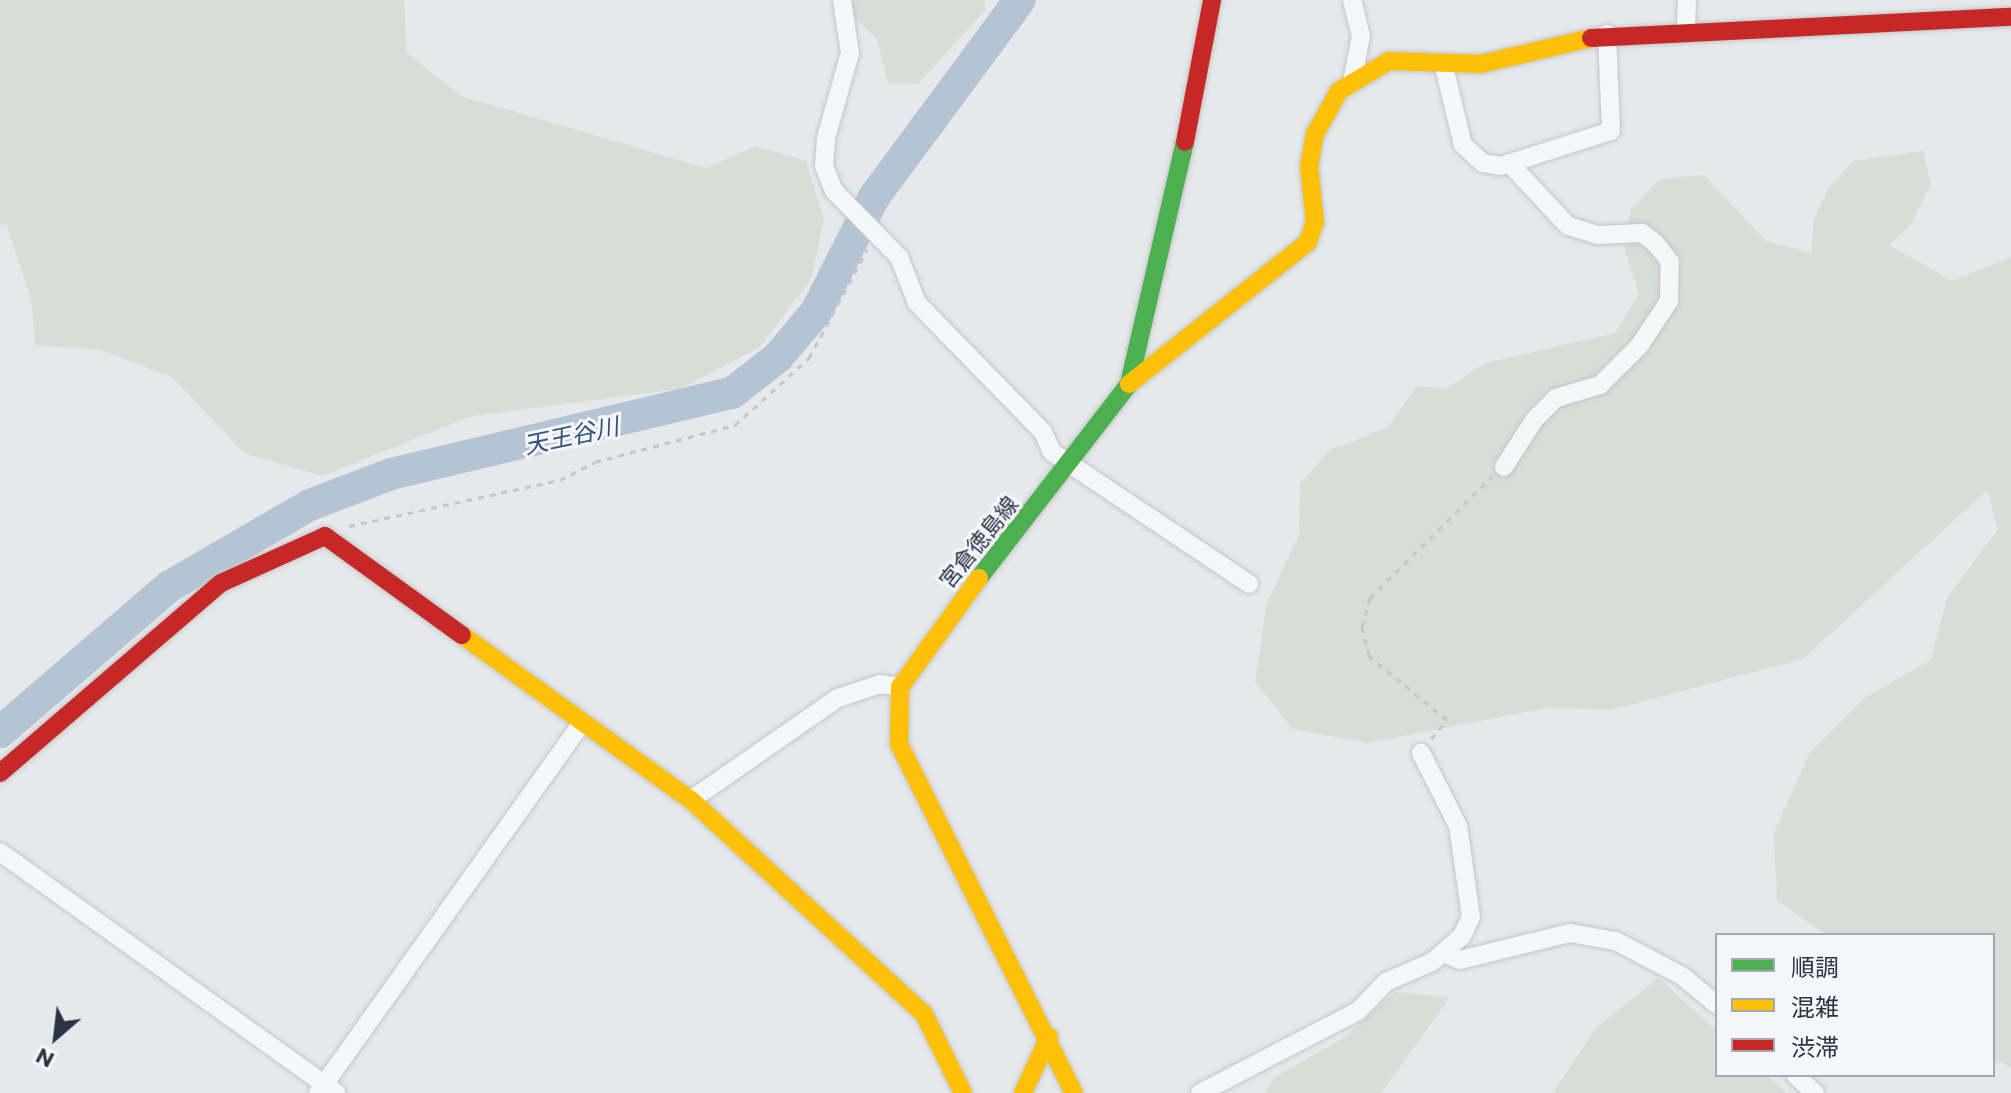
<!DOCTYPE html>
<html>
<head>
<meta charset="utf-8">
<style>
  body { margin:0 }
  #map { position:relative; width:2011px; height:1093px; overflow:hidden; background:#e6e8ea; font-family:Commissioner,"Noto Sans JP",sans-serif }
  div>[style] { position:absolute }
  .green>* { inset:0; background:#d6ded6 }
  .river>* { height:32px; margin:-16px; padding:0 16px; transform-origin:16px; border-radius:16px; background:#b4c4d5 }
  .path>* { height:3px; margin-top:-1.5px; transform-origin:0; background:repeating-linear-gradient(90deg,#c5c6ca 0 6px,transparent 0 12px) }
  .roads { filter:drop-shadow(0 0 2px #c4c6c8) drop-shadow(0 0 2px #c4c6c8) }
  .street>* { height:18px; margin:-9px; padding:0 9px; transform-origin:9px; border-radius:9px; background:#f5f6f7 }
  .fast>* { height:18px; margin:-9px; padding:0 9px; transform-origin:9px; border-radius:9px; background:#4caf50 }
  .slow>* { height:18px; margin:-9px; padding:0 9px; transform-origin:9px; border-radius:9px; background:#ffc107 }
  .jam>* { height:18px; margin:-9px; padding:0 9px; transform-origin:9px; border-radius:9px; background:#c62828 }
  span { translate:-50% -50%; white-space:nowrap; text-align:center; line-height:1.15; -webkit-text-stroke:6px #f4f6f9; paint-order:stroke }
  .street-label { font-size:22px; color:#2b3445 }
  .water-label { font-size:24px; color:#34527a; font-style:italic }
  .legend { position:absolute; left:1715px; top:933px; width:280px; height:144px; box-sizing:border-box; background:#f4f6f9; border:2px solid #a4a8b1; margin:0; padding:10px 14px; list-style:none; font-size:24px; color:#2b3445 }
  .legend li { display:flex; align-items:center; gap:16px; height:40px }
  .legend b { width:40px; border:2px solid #a4a8b1 }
  .north { position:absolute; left:16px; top:997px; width:80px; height:80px; -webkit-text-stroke:6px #f4f6f9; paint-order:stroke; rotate:208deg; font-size:22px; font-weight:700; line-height:32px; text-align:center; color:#2b3445 }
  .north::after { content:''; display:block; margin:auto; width:28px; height:36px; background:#2b3445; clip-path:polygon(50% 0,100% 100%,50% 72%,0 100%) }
</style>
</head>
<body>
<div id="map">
  <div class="green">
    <i style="clip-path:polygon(0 0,404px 0,407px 53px,461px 96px,706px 168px,756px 146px,806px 161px,824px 220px,811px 279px,760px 347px,680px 389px,472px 416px,323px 476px,244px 453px,172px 377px,101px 350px,35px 345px,31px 298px,6px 223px,0 225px)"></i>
    <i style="clip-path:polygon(851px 0,984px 0,985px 10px,918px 84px,888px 83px,877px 39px,847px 11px)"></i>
    <i style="clip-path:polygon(1923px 151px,1931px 184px,1910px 226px,1889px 245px,1952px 281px,2011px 257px,2011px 1067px,1993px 1060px,1993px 935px,1826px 935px,1777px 900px,1774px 833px,1809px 754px,1866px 697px,1931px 660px,1947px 598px,1998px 529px,1987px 490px,1803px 659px,1611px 710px,1547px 708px,1368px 743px,1292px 729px,1255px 681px,1267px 603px,1299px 535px,1300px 484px,1330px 450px,1388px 427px,1417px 386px,1448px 388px,1485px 363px,1615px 333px,1639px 294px,1624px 247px,1631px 209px,1660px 179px,1704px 175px,1766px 241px,1811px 253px,1814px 219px,1829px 187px,1854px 161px)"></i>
    <i style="clip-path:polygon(1658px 978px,1717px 1031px,1717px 1075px,1766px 1075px,1786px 1093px,1553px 1093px,1597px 1027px)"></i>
    <i style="clip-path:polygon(1395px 992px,1450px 997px,1381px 1093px,1265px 1093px,1275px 1077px,1348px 1035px)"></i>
  </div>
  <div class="river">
    <i style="left:0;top:732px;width:224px;rotate:-40.7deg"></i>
    <i style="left:170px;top:586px;width:162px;rotate:-30.1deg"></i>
    <i style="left:310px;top:505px;width:87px;rotate:-20.9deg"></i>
    <i style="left:391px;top:474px;width:350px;rotate:-13.4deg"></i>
    <i style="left:732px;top:393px;width:58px;rotate:-38deg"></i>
    <i style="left:778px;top:357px;width:59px;rotate:-49.8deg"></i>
    <i style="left:816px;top:312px;width:129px;rotate:-63.2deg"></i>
    <i style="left:874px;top:197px;width:245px;rotate:-53.5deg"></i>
  </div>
  <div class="path">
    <i style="left:349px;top:526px;width:216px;rotate:-12.3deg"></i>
    <i style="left:560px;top:480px;width:39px;rotate:-27deg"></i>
    <i style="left:595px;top:462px;width:145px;rotate:-14.8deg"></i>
    <i style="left:735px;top:425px;width:100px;rotate:-42.2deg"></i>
    <i style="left:809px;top:358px;width:123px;rotate:-61.8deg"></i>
    <i style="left:1431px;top:739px;width:25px;rotate:-50deg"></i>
    <i style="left:1447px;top:720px;width:101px;rotate:-140.6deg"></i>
    <i style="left:1369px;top:656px;width:30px;rotate:-104deg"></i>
    <i style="left:1362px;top:627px;width:30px;rotate:-75deg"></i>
    <i style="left:1370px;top:598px;width:172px;rotate:-44.8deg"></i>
  </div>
  <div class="roads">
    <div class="street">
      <i style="left:842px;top:0;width:54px;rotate:81.4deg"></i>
      <i style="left:850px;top:53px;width:88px;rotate:105.8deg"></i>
      <i style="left:826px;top:138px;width:28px;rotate:94deg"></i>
      <i style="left:824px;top:166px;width:27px;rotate:68deg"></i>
      <i style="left:834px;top:191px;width:93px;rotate:45.4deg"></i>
      <i style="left:899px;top:257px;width:49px;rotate:68.6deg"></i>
      <i style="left:917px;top:303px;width:180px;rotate:45.7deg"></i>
      <i style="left:1043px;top:432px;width:22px;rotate:66deg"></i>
      <i style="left:1052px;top:452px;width:237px;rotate:33.8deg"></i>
      <i style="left:1352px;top:0;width:37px;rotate:76deg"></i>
      <i style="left:1361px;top:36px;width:47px;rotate:101.1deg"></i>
      <i style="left:1686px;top:28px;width:28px;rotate:-88deg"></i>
      <i style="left:1443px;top:63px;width:84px;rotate:76.3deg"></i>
      <i style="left:1463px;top:145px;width:27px;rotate:42deg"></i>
      <i style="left:1483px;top:163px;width:18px;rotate:9deg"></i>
      <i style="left:1501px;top:166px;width:115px;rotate:-17.7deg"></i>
      <i style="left:1611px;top:131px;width:97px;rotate:-92.4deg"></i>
      <i style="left:1504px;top:467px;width:56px;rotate:-57.4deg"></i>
      <i style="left:1534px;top:420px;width:31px;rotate:-45deg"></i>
      <i style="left:1556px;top:398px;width:46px;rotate:-16.5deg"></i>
      <i style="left:1600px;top:385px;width:55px;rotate:-45deg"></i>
      <i style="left:1639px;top:346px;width:54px;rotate:-56.3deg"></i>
      <i style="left:1669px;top:301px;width:39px;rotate:-89deg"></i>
      <i style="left:1670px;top:262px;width:24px;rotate:-128deg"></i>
      <i style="left:1655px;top:243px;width:16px;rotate:-142deg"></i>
      <i style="left:1642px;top:233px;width:44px;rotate:177.4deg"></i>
      <i style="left:1598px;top:235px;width:31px;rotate:-163deg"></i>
      <i style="left:1568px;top:226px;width:86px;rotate:-133.1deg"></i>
      <i style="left:691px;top:800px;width:179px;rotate:-34.8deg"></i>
      <i style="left:838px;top:698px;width:44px;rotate:-18.4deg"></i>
      <i style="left:880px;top:684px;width:20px;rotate:9deg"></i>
      <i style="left:0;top:852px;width:414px;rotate:35.6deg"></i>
      <i style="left:1443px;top:953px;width:18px;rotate:22deg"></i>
      <i style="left:1460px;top:960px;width:113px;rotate:-13.8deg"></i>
      <i style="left:1570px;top:933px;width:47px;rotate:9.9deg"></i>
      <i style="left:1616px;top:941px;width:75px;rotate:27.9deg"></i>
      <i style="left:1682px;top:976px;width:45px;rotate:39.6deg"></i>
      <i style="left:1795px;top:1075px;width:27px;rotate:42deg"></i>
      <i style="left:318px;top:1093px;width:455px;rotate:-54.5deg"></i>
      <i style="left:1200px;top:1093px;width:178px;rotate:-27.4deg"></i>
      <i style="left:1358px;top:1011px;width:40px;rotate:-46deg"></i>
      <i style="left:1386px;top:982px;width:50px;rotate:-23.5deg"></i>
      <i style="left:1432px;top:962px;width:40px;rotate:-41deg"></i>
      <i style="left:1462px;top:936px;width:21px;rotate:-65deg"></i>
      <i style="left:1471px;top:917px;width:92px;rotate:-98.1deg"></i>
      <i style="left:1458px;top:826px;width:82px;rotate:-116.9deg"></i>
    </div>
    <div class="fast">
      <i style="left:979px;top:578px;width:245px;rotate:-52.3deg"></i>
      <i style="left:1129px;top:384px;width:248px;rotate:-77deg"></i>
    </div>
    <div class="slow">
      <i style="left:1129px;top:384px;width:228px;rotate:-38.4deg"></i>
      <i style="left:1308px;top:242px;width:21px;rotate:-71deg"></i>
      <i style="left:1315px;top:222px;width:55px;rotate:-96.2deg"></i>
      <i style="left:1309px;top:167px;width:34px;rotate:-80deg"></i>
      <i style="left:1315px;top:134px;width:49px;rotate:-60.8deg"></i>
      <i style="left:1339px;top:91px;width:58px;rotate:-31deg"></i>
      <i style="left:1389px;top:61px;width:92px;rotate:1.9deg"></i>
      <i style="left:1481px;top:64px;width:113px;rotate:-13.3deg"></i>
      <i style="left:979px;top:578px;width:135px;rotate:125.9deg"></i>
      <i style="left:900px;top:687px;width:57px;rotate:91deg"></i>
      <i style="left:899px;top:744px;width:390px;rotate:63.4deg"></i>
      <i style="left:462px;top:635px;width:282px;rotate:35.8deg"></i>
      <i style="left:691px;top:800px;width:316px;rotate:42.6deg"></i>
      <i style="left:924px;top:1014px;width:88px;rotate:63.7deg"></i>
      <i style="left:1023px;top:1093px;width:62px;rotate:-65.1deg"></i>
    </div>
    <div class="jam">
      <i style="left:1591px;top:38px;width:421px;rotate:-2.9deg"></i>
      <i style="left:1185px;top:142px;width:145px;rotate:-79.2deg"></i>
      <i style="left:0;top:773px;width:291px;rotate:-40.7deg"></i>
      <i style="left:221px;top:583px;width:114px;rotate:-24.3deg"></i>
      <i style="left:325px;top:536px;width:169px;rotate:35.9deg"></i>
    </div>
  </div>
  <div class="street-label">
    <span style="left:978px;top:542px;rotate:-51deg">宮倉徳島線</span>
  </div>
  <div class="water-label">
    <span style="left:571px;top:435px;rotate:-12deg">天王谷川</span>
  </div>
  <ul class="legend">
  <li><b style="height:10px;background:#4caf50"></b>順調</li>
  <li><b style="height:10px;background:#ffc107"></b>混雑</li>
  <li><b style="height:10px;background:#c62828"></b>渋滞</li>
  </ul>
  <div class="north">N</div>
</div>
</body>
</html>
